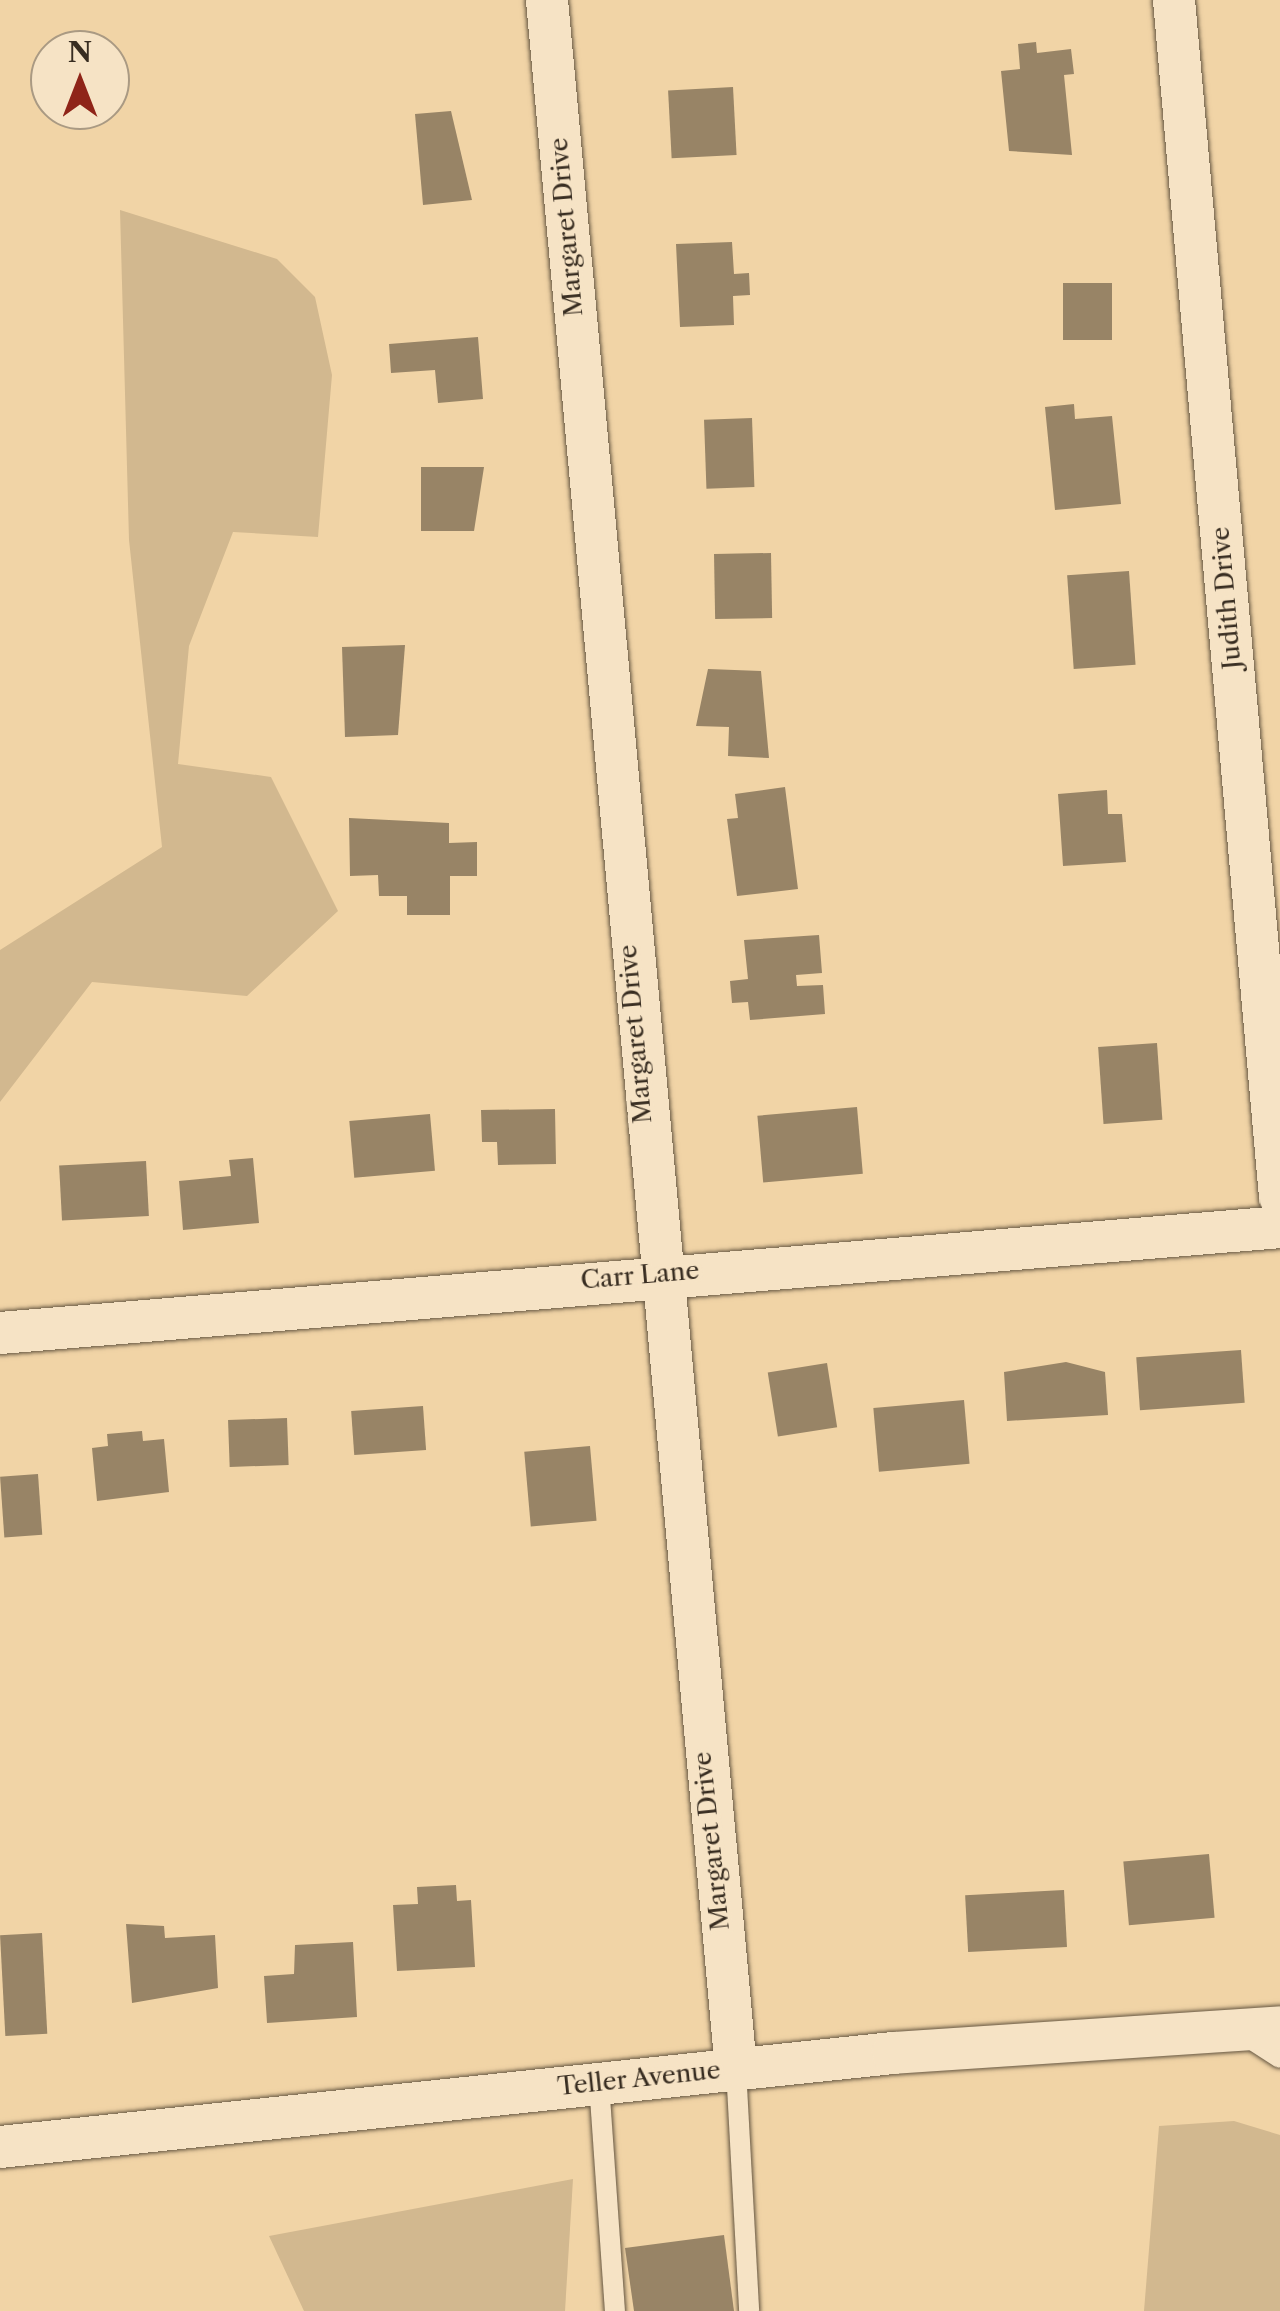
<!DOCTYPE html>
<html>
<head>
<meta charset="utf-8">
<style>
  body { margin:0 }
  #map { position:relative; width:1280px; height:2311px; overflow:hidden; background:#f1d4a6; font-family:"Libre Caslon Text",serif }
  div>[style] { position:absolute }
  .green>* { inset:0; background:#d2b88f }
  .building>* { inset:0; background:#988466; transform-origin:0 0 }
  .roads { filter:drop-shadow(0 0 2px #665742) drop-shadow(0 0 2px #665742) }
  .service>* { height:20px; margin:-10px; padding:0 10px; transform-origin:10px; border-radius:10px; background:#f6e3c5 }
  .minor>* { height:42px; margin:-21px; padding:0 21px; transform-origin:21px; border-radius:21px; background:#f6e3c5 }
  span { translate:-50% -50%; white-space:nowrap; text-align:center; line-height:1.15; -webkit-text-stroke:8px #f6e3c5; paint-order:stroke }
  .street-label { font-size:25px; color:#382d21 }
  .north { position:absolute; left:30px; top:30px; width:100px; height:100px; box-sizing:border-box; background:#f6e3c5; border:2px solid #aa9a83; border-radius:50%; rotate:0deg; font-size:28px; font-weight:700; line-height:40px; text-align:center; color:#382d21 }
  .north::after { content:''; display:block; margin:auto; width:35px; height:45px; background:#8f2418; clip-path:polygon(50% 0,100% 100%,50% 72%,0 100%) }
</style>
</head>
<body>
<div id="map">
  <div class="green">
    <i style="clip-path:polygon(120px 210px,277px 259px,315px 297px,332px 375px,318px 537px,233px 532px,189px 646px,178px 764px,271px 777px,338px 911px,247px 996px,92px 982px,0 1102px,0 950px,162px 847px,129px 540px)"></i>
    <i style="clip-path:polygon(1234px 2121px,1280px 2135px,1280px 2311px,1144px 2311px,1159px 2126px)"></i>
    <i style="clip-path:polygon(573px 2179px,565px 2311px,304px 2311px,269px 2236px)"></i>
  </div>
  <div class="building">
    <i style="clip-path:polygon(1036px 42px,1037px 53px,1071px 49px,1074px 74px,1064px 75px,1072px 155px,1009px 151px,1001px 71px,1020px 69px,1018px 44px)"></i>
    <i style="left:733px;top:87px;width:68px;height:65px;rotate:87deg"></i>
    <i style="clip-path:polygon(451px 111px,472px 200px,423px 205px,415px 114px)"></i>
    <i style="clip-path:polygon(732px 242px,734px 274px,749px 273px,750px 295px,733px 296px,734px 325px,680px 327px,676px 244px)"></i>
    <i style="left:1112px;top:283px;width:57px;height:49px;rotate:90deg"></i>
    <i style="clip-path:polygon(478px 337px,483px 399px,438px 403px,435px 370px,391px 373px,389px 344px)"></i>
    <i style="clip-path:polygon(1074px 404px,1075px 419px,1112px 416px,1121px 504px,1055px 510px,1045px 407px)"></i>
    <i style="left:752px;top:418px;width:69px;height:48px;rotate:88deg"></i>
    <i style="clip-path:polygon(421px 467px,484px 467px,474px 531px,421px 531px)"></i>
    <i style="left:771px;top:553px;width:65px;height:57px;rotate:89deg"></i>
    <i style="left:1129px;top:571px;width:94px;height:62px;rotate:86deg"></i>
    <i style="clip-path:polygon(405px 645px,398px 735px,345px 737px,342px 647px)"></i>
    <i style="clip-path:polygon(708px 669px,761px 671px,769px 758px,728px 756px,729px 727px,696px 726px)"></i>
    <i style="clip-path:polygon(785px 787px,798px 889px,737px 896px,727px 819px,738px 818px,735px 794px)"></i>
    <i style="clip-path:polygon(1107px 790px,1108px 814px,1122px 814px,1126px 862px,1063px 866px,1058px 794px)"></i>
    <i style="clip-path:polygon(349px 818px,449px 823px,449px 843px,477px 842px,477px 876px,450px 876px,450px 915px,407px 915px,407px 896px,379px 896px,378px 875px,350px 876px)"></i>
    <i style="clip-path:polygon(819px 935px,822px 973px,796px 975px,797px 986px,823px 985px,825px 1014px,750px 1020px,748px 1002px,732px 1003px,730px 981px,748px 979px,744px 940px)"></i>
    <i style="left:1157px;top:1043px;width:77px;height:59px;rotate:86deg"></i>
    <i style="left:857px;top:1107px;width:67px;height:100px;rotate:85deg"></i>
    <i style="clip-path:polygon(555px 1109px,556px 1164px,498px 1165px,497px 1142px,482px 1142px,481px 1110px)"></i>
    <i style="left:430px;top:1114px;width:57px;height:81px;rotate:85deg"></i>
    <i style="clip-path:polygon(253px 1158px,259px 1223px,183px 1230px,179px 1181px,231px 1176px,229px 1160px)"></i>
    <i style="left:146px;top:1161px;width:55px;height:87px;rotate:87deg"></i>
    <i style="left:1241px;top:1350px;width:53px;height:105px;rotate:86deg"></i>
    <i style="clip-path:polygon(1066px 1362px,1105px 1372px,1108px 1415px,1007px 1421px,1004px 1372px)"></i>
    <i style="left:827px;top:1363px;width:65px;height:60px;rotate:81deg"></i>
    <i style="left:964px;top:1400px;width:64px;height:91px;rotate:85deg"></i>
    <i style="left:423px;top:1406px;width:44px;height:72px;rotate:86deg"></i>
    <i style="left:287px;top:1418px;width:47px;height:59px;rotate:88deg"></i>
    <i style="clip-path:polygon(142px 1431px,143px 1441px,164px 1439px,169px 1492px,97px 1501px,92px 1448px,108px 1446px,107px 1434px)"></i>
    <i style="left:590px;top:1446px;width:75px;height:66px;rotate:85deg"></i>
    <i style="left:38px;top:1474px;width:61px;height:38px;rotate:86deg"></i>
    <i style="left:1209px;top:1854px;width:64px;height:86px;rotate:85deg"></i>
    <i style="clip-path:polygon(456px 1885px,457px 1901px,471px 1900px,475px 1967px,397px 1971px,393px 1905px,418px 1904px,417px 1887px)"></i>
    <i style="left:1064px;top:1890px;width:57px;height:99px;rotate:87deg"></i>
    <i style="clip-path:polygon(126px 1924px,164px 1926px,165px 1938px,215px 1935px,218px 1988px,132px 2003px)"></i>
    <i style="left:42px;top:1933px;width:101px;height:42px;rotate:87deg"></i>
    <i style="clip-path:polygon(353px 1942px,357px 2017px,267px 2023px,264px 1976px,294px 1974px,295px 1945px)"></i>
    <i style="clip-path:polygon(724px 2235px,734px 2311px,634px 2311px,625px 2248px)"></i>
  </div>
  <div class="roads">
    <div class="service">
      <i style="left:1246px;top:2036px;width:40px;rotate:32.9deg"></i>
      <i style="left:736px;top:2068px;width:243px;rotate:86.9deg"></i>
      <i style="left:599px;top:2083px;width:229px;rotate:86deg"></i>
    </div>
    <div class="minor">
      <i style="left:547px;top:0;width:2077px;rotate:84.78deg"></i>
      <i style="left:1174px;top:0;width:1201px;rotate:84.94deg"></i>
      <i style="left:0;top:1333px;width:1284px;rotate:-4.73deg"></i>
      <i style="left:0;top:2147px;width:898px;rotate:-6.01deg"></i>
      <i style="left:893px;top:2053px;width:388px;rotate:-3.8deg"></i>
    </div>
  </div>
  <div class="street-label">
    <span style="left:567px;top:227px;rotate:-95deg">Margaret Drive</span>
    <span style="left:1227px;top:598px;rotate:-95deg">Judith Drive</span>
    <span style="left:636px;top:1034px;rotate:-95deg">Margaret Drive</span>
    <span style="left:640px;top:1276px;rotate:-5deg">Carr Lane</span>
    <span style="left:712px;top:1841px;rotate:-96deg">Margaret Drive</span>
    <span style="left:639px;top:2079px;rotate:-6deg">Teller Avenue</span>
  </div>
  <div class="north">N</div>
</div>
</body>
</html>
